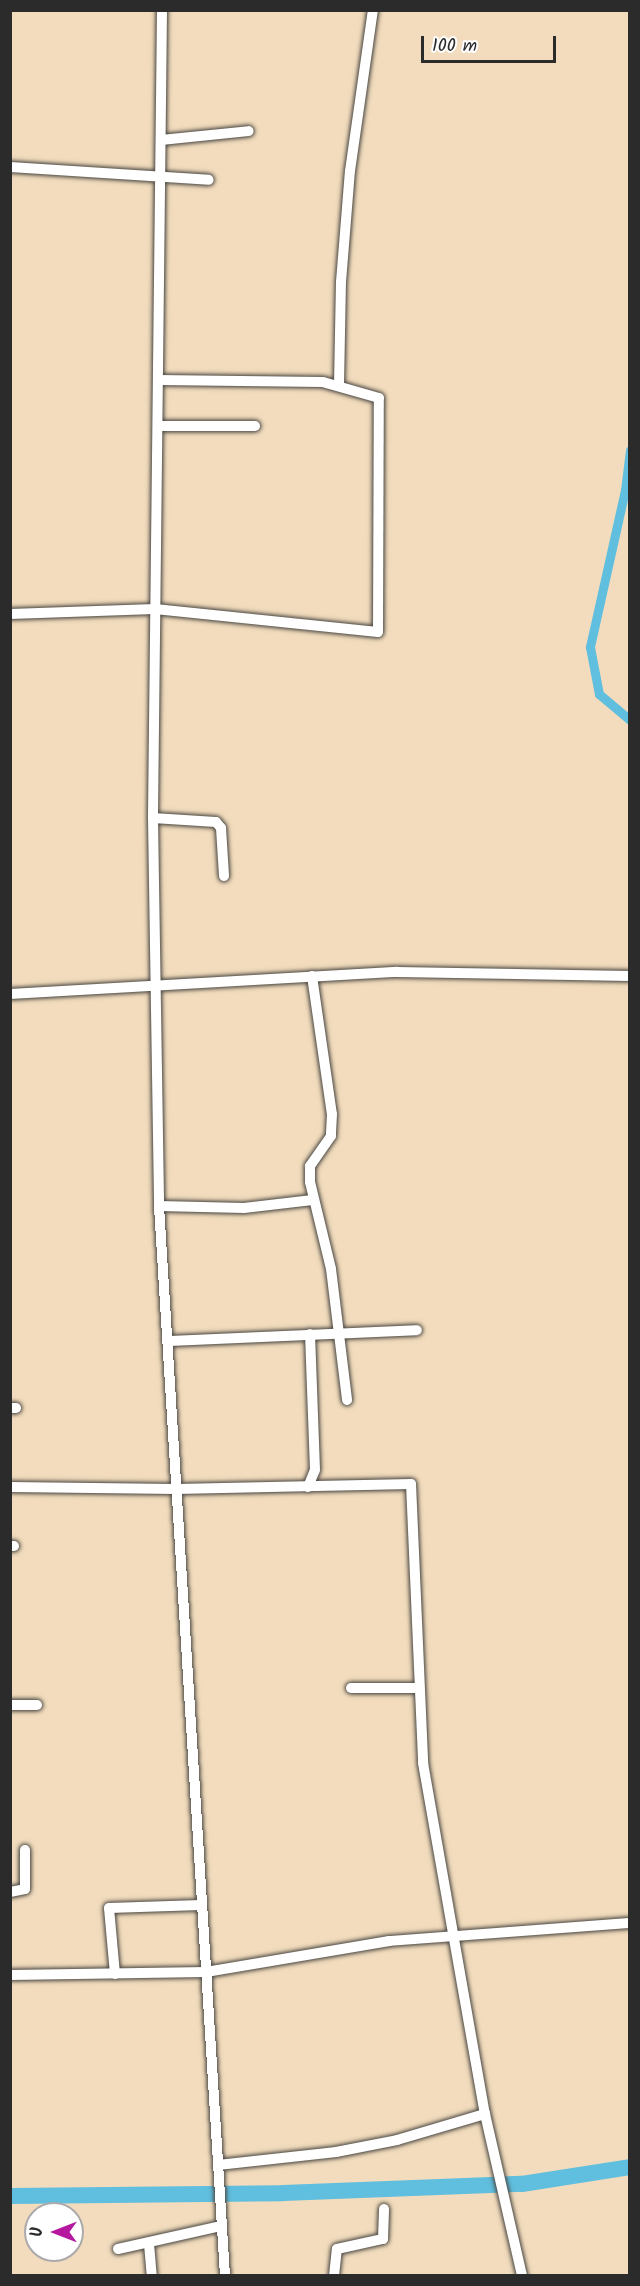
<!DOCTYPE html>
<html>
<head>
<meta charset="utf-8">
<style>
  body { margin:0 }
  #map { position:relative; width:640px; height:2286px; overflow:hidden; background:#f2dcbd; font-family:Kalam,sans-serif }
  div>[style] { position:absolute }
  .canal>* { height:9px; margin:-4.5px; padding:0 4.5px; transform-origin:4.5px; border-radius:4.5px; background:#60bede }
  .river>* { height:16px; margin:-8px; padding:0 8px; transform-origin:8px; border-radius:8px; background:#60bede }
  .roads { filter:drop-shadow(0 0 2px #494641) drop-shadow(0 0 2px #494641) }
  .minor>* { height:10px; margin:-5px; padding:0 5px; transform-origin:5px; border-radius:5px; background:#fff }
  span { translate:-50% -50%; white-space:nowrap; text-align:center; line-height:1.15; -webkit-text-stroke:5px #fff; paint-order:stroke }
  .frame { position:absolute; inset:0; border:12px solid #2b2b2b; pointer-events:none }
  .north { position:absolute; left:24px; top:2202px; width:60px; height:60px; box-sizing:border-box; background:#fff; border:2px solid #aaa; border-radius:50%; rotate:270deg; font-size:16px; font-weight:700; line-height:24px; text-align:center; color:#2b2b2b }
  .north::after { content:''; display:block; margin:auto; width:21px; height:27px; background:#b5179e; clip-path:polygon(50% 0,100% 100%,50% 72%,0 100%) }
  .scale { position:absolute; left:421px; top:36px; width:135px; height:27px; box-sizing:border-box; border:3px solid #2b2b2b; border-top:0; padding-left:8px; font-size:18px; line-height:21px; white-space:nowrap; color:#2b2b2b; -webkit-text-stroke:4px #fff; paint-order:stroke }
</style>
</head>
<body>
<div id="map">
  <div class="canal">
    <i style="left:630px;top:450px;width:40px;rotate:97.1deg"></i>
    <i style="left:625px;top:490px;width:161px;rotate:102.6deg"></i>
    <i style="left:590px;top:647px;width:48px;rotate:79.2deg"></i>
    <i style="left:599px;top:694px;width:40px;rotate:40deg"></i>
  </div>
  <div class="river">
    <i style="left:10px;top:2196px;width:273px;rotate:-0.6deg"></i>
    <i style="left:283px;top:2193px;width:239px;rotate:-2.2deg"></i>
    <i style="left:522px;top:2184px;width:109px;rotate:-8.9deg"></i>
  </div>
  <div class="roads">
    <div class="minor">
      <i style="left:162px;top:10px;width:808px;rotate:90.64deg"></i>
      <i style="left:153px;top:818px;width:388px;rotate:89.1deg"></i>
      <i style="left:159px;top:1206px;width:1072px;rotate:86.47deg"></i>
      <i style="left:161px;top:140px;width:88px;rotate:-5.8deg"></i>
      <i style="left:10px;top:167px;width:199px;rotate:3.7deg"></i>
      <i style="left:339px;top:385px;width:103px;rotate:-88.9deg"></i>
      <i style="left:341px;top:282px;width:111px;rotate:-85.4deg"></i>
      <i style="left:350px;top:171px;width:163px;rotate:-81.9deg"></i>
      <i style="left:158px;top:426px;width:97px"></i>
      <i style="left:10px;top:614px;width:145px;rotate:-2deg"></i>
      <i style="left:155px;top:609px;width:224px;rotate:5.9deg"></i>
      <i style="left:378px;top:632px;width:234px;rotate:-89.8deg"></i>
      <i style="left:379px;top:398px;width:58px;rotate:-164.1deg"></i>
      <i style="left:323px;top:382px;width:165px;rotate:-179.3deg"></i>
      <i style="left:153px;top:818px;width:63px;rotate:3.6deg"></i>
      <i style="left:216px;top:822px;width:8px;rotate:50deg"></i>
      <i style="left:221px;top:828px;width:48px;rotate:86.4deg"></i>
      <i style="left:312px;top:976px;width:139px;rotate:81.8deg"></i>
      <i style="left:332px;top:1114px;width:22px;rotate:93deg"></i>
      <i style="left:331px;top:1136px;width:37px;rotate:125deg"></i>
      <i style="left:310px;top:1166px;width:16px;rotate:90deg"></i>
      <i style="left:310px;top:1182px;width:89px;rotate:76.4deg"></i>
      <i style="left:331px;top:1269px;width:132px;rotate:83deg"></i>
      <i style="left:10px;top:994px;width:388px;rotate:-3.3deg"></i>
      <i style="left:397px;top:972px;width:233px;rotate:1deg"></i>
      <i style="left:159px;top:1206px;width:85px;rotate:1.3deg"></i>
      <i style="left:244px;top:1208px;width:69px;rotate:-6.6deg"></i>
      <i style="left:169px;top:1341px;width:248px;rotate:-2.5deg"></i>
      <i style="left:10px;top:1408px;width:6px"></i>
      <i style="left:10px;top:1487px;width:166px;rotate:0.7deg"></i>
      <i style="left:176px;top:1489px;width:235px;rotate:-1.2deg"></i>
      <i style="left:411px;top:1484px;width:279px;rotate:87.5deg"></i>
      <i style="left:423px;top:1763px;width:356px;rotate:80deg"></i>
      <i style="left:485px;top:2114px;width:166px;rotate:77.1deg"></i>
      <i style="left:308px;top:1487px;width:18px;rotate:-68deg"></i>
      <i style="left:315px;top:1470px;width:136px;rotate:-92.1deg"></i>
      <i style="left:10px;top:1546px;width:4px"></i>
      <i style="left:351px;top:1688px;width:68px"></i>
      <i style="left:10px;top:1705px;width:27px"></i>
      <i style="left:10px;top:1892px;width:15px;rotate:-11deg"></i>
      <i style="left:25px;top:1889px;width:39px;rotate:-90deg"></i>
      <i style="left:115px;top:1974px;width:66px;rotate:-95.2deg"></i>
      <i style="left:109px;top:1908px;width:92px;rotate:-1.9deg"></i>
      <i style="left:10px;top:1975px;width:196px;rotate:-0.9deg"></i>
      <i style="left:206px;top:1972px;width:186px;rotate:-9.6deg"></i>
      <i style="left:389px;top:1941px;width:242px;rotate:-4.3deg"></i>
      <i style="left:218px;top:2165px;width:119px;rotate:-6.3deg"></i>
      <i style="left:336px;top:2152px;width:62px;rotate:-11.1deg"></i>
      <i style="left:397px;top:2140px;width:92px;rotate:-16.5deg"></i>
      <i style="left:149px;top:2244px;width:32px;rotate:85deg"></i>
      <i style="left:118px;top:2249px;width:106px;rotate:-12.6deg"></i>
      <i style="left:334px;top:2276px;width:27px;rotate:-84deg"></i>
      <i style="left:337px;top:2249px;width:47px;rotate:-12.3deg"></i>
      <i style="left:383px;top:2239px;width:30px;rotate:-88deg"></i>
    </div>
  </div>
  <div class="frame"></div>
  <div class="north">U</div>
  <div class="scale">100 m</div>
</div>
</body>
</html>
